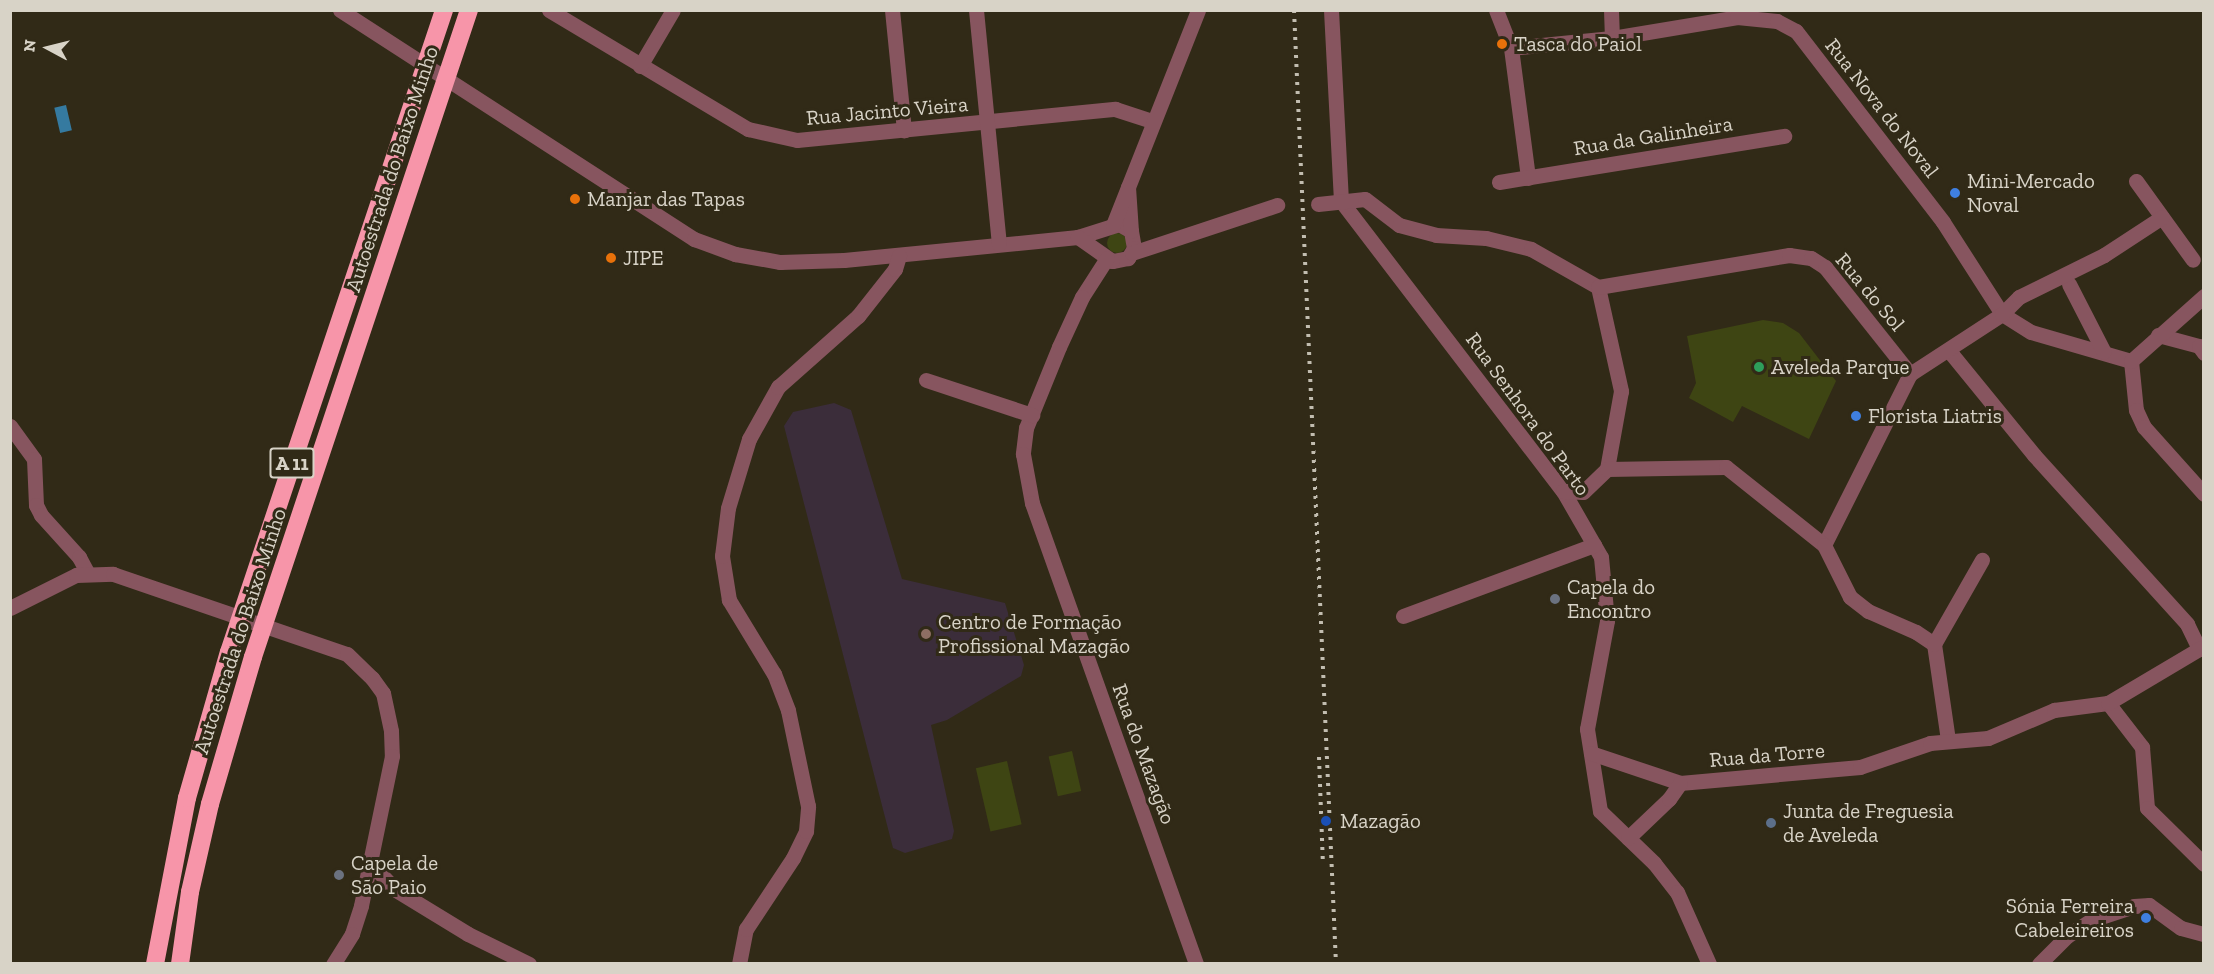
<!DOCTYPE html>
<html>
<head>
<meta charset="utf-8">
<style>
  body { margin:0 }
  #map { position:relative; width:2214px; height:974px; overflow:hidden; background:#312a17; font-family:"Zilla Slab",serif }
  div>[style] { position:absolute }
  .education>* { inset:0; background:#3b2d3a }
  .green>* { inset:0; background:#3e4513; transform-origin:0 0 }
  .round { border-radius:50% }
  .water>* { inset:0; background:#357aa0; transform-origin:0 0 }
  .minor>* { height:15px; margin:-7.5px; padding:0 7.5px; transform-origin:7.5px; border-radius:7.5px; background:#87555f }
  .highway>* { height:18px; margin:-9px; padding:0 9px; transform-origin:9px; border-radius:9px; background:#f795a9 }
  .rail>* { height:4px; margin-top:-2px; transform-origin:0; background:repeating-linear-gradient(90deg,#c2bdb0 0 3px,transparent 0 9px) }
  .dots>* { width:16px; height:16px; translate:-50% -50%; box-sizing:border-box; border:3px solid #312a17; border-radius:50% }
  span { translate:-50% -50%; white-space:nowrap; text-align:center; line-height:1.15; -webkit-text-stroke:6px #312a17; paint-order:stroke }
  .shield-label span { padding:2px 4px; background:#312a17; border:2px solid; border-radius:4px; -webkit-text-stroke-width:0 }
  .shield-label { font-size:20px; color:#d8d3c7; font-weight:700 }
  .poi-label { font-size:21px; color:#d8d3c7 }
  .left { translate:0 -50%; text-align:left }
  .right { translate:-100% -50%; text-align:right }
  .street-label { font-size:21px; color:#d8d3c7 }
  .frame { position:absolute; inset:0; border:12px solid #d8d3c7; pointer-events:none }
  .north { position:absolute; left:18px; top:18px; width:60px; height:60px; -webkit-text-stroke:4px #312a17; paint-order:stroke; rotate:277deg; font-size:16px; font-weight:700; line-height:24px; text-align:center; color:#d8d3c7 }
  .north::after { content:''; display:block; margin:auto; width:21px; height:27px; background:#d8d3c7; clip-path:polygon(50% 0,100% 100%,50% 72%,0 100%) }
</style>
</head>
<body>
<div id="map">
  <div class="education">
    <i style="clip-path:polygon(834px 403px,851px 410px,902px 579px,1005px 603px,1024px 665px,1021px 676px,947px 720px,931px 725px,954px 831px,952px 839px,905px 853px,893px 848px,784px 426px,793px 412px)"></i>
  </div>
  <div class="green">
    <i class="round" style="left:1107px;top:233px;width:20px;height:20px"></i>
    <i style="clip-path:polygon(1763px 320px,1783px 323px,1799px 333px,1836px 381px,1809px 439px,1742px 406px,1733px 422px,1689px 398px,1696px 383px,1687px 336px)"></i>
    <i style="left:1072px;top:751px;width:41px;height:24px;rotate:77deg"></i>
    <i style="left:1007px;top:761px;width:65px;height:32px;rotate:77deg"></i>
  </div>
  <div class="water">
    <i style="left:66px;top:105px;width:26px;height:12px;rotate:77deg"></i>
  </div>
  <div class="minor">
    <i style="left:340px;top:10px;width:422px;rotate:32.9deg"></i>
    <i style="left:694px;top:239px;width:44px;rotate:20.1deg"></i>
    <i style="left:735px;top:254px;width:46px;rotate:10.1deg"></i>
    <i style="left:780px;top:262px;width:64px;rotate:-1.8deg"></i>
    <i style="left:844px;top:260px;width:235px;rotate:-5.6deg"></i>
    <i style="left:1078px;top:237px;width:43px;rotate:-17.6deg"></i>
    <i style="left:1119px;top:224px;width:14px;rotate:30deg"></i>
    <i style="left:1131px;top:231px;width:17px;rotate:80deg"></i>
    <i style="left:1134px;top:248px;width:12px;rotate:121deg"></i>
    <i style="left:1128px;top:258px;width:16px;rotate:169deg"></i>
    <i style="left:1112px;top:261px;width:42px;rotate:-144.8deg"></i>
    <i style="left:549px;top:10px;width:232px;rotate:30.9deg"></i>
    <i style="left:748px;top:129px;width:50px;rotate:12.7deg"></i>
    <i style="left:797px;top:140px;width:320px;rotate:-5.6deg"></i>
    <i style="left:1115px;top:109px;width:40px;rotate:18deg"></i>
    <i style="left:892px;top:10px;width:121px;rotate:84.3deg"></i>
    <i style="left:976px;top:10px;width:235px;rotate:84.4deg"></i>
    <i style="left:1331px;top:10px;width:191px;rotate:87deg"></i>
    <i style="left:1496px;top:10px;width:41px;rotate:68.5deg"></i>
    <i style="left:1511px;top:48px;width:131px;rotate:82.5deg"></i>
    <i style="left:1611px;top:10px;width:28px;rotate:88deg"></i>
    <i style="left:1511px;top:48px;width:101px;rotate:-5.7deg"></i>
    <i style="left:1612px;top:38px;width:127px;rotate:-9.5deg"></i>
    <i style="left:1737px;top:17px;width:40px;rotate:5.7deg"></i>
    <i style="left:1777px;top:21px;width:21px;rotate:28deg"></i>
    <i style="left:1796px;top:31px;width:241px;rotate:52.4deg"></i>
    <i style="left:1943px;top:222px;width:109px;rotate:57.3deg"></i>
    <i style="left:2002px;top:314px;width:34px;rotate:32deg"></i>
    <i style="left:2031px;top:332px;width:104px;rotate:16.2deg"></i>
    <i style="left:640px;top:66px;width:65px;rotate:-59.5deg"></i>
    <i style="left:2136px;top:181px;width:97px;rotate:54.2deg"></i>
    <i style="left:1499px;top:182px;width:289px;rotate:-9.2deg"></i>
    <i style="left:1128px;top:187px;width:44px;rotate:86.1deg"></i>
    <i style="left:1341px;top:201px;width:365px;rotate:52.6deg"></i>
    <i style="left:1563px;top:491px;width:76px;rotate:60.1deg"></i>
    <i style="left:1601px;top:557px;width:64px;rotate:84.6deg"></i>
    <i style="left:1607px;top:621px;width:110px;rotate:100.5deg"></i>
    <i style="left:1587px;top:729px;width:83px;rotate:81deg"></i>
    <i style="left:1600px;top:811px;width:75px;rotate:43.9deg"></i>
    <i style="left:1654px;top:863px;width:37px;rotate:52deg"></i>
    <i style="left:1677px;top:892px;width:79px;rotate:66deg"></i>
    <i style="left:1318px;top:204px;width:47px;rotate:-6.1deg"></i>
    <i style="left:1365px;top:199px;width:43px;rotate:37.4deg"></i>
    <i style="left:1399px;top:225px;width:38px;rotate:15deg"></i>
    <i style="left:1436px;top:235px;width:50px;rotate:3.4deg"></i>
    <i style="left:1486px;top:238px;width:46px;rotate:13.7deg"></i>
    <i style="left:1531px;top:249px;width:77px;rotate:29.6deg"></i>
    <i style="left:1598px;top:287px;width:107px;rotate:77.5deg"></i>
    <i style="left:1621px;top:391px;width:79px;rotate:100.2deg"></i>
    <i style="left:1607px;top:469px;width:33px;rotate:136deg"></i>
    <i style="left:1583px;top:492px;width:20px;rotate:-177deg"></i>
    <i style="left:1113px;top:225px;width:231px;rotate:-68.4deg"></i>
    <i style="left:1132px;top:253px;width:153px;rotate:-18.3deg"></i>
    <i style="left:1107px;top:258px;width:46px;rotate:122.7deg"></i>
    <i style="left:1082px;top:297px;width:55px;rotate:114.7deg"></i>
    <i style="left:1059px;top:347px;width:87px;rotate:112.2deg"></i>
    <i style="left:1026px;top:428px;width:26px;rotate:97deg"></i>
    <i style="left:1023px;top:454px;width:50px;rotate:79.6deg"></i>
    <i style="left:1032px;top:503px;width:489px;rotate:70.4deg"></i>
    <i style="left:2069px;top:284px;width:76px;rotate:62.8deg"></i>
    <i style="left:1598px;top:287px;width:194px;rotate:-9.5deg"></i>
    <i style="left:1789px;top:255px;width:22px;rotate:8deg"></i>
    <i style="left:1811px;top:258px;width:17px;rotate:33deg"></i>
    <i style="left:1825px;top:267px;width:137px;rotate:51.5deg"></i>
    <i style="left:1910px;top:374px;width:191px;rotate:116.7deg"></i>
    <i style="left:2158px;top:335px;width:42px;rotate:15deg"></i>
    <i style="left:2199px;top:346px;width:9px;rotate:54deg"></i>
    <i style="left:1950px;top:352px;width:133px;rotate:50.8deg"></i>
    <i style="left:2034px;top:455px;width:228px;rotate:47.8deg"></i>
    <i style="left:2187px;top:624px;width:28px;rotate:64deg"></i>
    <i style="left:2131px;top:361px;width:49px;rotate:84.2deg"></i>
    <i style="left:2136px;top:410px;width:19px;rotate:65deg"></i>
    <i style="left:2144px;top:427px;width:90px;rotate:48.2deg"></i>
    <i style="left:2131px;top:361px;width:98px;rotate:-41.7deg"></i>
    <i style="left:1910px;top:374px;width:110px;rotate:-33.1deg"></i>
    <i style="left:2002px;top:314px;width:24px;rotate:-45deg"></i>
    <i style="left:2019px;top:297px;width:95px;rotate:-26.3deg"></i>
    <i style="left:2104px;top:255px;width:69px;rotate:-33.2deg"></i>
    <i style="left:926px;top:380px;width:112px;rotate:18.3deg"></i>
    <i style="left:10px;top:426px;width:41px;rotate:54deg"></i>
    <i style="left:34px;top:459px;width:46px;rotate:87.5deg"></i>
    <i style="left:36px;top:505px;width:11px;rotate:63deg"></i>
    <i style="left:41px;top:515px;width:57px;rotate:47.9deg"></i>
    <i style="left:79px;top:557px;width:19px;rotate:62deg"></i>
    <i style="left:1607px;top:469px;width:119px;rotate:-1deg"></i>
    <i style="left:1726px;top:467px;width:125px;rotate:38.5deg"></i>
    <i style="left:1824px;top:545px;width:58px;rotate:63.4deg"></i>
    <i style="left:1850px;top:597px;width:23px;rotate:38deg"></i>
    <i style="left:1868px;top:611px;width:52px;rotate:23.6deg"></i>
    <i style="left:1916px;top:632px;width:22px;rotate:34deg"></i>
    <i style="left:1934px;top:644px;width:97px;rotate:81.7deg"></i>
    <i style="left:10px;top:608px;width:74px;rotate:-26.6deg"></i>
    <i style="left:76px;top:575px;width:37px;rotate:-2deg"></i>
    <i style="left:113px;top:574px;width:247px;rotate:18.9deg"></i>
    <i style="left:347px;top:654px;width:35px;rotate:44deg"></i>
    <i style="left:372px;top:678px;width:19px;rotate:54deg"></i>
    <i style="left:383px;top:693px;width:39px;rotate:78deg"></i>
    <i style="left:391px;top:731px;width:25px;rotate:88deg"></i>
    <i style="left:392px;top:756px;width:153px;rotate:101.7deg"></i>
    <i style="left:361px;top:906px;width:29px;rotate:108deg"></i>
    <i style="left:352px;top:934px;width:36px;rotate:122deg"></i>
    <i style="left:1403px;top:616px;width:204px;rotate:-20.4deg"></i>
    <i style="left:1934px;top:644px;width:97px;rotate:-60.3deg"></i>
    <i style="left:2108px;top:703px;width:56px;rotate:52.3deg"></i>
    <i style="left:2142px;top:747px;width:61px;rotate:85.3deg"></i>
    <i style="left:2147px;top:808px;width:80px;rotate:44.5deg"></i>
    <i style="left:1591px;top:753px;width:94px;rotate:18.6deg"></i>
    <i style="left:1680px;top:783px;width:181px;rotate:-5.1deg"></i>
    <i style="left:1860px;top:767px;width:74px;rotate:-18.9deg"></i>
    <i style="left:1930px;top:743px;width:58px;rotate:-4.9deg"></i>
    <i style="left:1988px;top:738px;width:72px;rotate:-23deg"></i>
    <i style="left:2054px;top:710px;width:54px;rotate:-7.4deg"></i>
    <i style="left:2108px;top:703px;width:106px;rotate:-30.7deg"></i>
    <i style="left:1628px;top:838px;width:57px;rotate:-43.6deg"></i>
    <i style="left:1669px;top:799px;width:19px;rotate:-55deg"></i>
    <i style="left:370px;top:863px;width:37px;rotate:46deg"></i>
    <i style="left:396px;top:890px;width:84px;rotate:31.4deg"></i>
    <i style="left:468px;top:934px;width:68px;rotate:26.2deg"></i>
    <i style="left:739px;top:964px;width:36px;rotate:-79deg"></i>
    <i style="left:746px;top:929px;width:85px;rotate:-56.5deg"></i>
    <i style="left:793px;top:858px;width:30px;rotate:-64deg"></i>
    <i style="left:806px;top:831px;width:25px;rotate:-85deg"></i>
    <i style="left:808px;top:806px;width:98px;rotate:-101.8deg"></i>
    <i style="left:788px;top:710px;width:39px;rotate:-111deg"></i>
    <i style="left:774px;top:674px;width:87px;rotate:-121.3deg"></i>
    <i style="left:729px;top:600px;width:45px;rotate:-99deg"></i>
    <i style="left:722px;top:556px;width:48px;rotate:-82.9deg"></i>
    <i style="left:728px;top:508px;width:72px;rotate:-73.1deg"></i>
    <i style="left:749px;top:439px;width:60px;rotate:-60.9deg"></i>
    <i style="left:778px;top:387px;width:107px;rotate:-41.6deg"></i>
    <i style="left:858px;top:316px;width:60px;rotate:-51.8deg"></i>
    <i style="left:895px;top:269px;width:14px;rotate:-73deg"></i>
    <i style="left:2039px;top:964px;width:40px;rotate:-45deg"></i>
    <i style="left:2067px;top:936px;width:30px;rotate:-33deg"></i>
    <i style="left:2092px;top:920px;width:44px;rotate:-18.4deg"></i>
    <i style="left:2134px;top:906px;width:15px;rotate:-4deg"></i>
    <i style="left:2149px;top:905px;width:39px;rotate:36deg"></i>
    <i style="left:2181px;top:928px;width:24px;rotate:15deg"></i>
  </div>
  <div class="highway">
    <i style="left:155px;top:964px;width:169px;rotate:-79.1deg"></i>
    <i style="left:187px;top:798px;width:152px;rotate:-74deg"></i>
    <i style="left:229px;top:652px;width:677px;rotate:-71.48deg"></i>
    <i style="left:180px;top:964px;width:73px;rotate:-82.1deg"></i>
    <i style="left:190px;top:892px;width:90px;rotate:-77.2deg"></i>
    <i style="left:210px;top:804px;width:153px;rotate:-73.7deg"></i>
    <i style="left:253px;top:657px;width:682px;rotate:-71.54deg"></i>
  </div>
  <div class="rail">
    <i style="left:1294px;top:10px;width:955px;rotate:87.48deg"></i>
    <i style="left:1319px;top:757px;width:108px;rotate:87.9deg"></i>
  </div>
  <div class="dots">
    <i style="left:1502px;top:44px;background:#e8710a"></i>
    <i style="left:1955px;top:193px;background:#3f7fe0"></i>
    <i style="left:575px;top:199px;background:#e8710a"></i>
    <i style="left:611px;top:258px;background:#e8710a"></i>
    <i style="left:1759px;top:367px;background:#2e9e5b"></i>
    <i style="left:1856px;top:416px;background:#3f7fe0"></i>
    <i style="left:1555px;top:599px;background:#6b7280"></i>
    <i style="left:926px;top:634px;background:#8d6e63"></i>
    <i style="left:1326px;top:821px;background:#1a4fb4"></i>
    <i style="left:1771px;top:823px;background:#5c6f8a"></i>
    <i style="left:339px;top:875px;background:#6b7280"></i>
    <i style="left:2146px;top:918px;background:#3f7fe0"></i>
  </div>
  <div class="shield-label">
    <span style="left:292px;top:463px">A 11</span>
  </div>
  <div class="poi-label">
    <span class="left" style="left:1514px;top:44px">Tasca do Paiol</span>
    <span class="left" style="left:1967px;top:193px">Mini-Mercado<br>Noval</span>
    <span class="left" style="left:587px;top:199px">Manjar das Tapas</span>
    <span class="left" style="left:623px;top:258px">JIPE</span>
    <span class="left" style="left:1771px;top:367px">Aveleda Parque</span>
    <span class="left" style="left:1868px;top:416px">Florista Liatris</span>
    <span class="left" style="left:1567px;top:599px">Capela do<br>Encontro</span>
    <span class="left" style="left:938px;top:634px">Centro de Formação<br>Profissional Mazagão</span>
    <span class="left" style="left:1783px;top:823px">Junta de Freguesia<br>de Aveleda</span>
    <span class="left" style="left:1340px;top:821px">Mazagão</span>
    <span class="left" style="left:351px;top:875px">Capela de<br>São Paio</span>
    <span class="right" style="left:2134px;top:918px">Sónia Ferreira<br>Cabeleireiros</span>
  </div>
  <div class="street-label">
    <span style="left:1882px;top:108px;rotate:52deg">Rua Nova do Noval</span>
    <span style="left:887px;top:111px;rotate:-5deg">Rua Jacinto Vieira</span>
    <span style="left:1653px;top:136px;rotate:-9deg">Rua da Galinheira</span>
    <span style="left:392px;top:169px;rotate:-72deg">Autoestrada do Baixo Minho</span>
    <span style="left:1870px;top:292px;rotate:50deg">Rua do Sol</span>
    <span style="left:1528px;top:414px;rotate:54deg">Rua Senhora do Parto</span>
    <span style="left:240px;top:631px;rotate:-72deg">Autoestrada do Baixo Minho</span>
    <span style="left:1144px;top:754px;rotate:70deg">Rua do Mazagão</span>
    <span style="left:1767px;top:755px;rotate:-5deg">Rua da Torre</span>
  </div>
  <div class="frame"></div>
  <div class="north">N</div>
</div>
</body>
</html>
